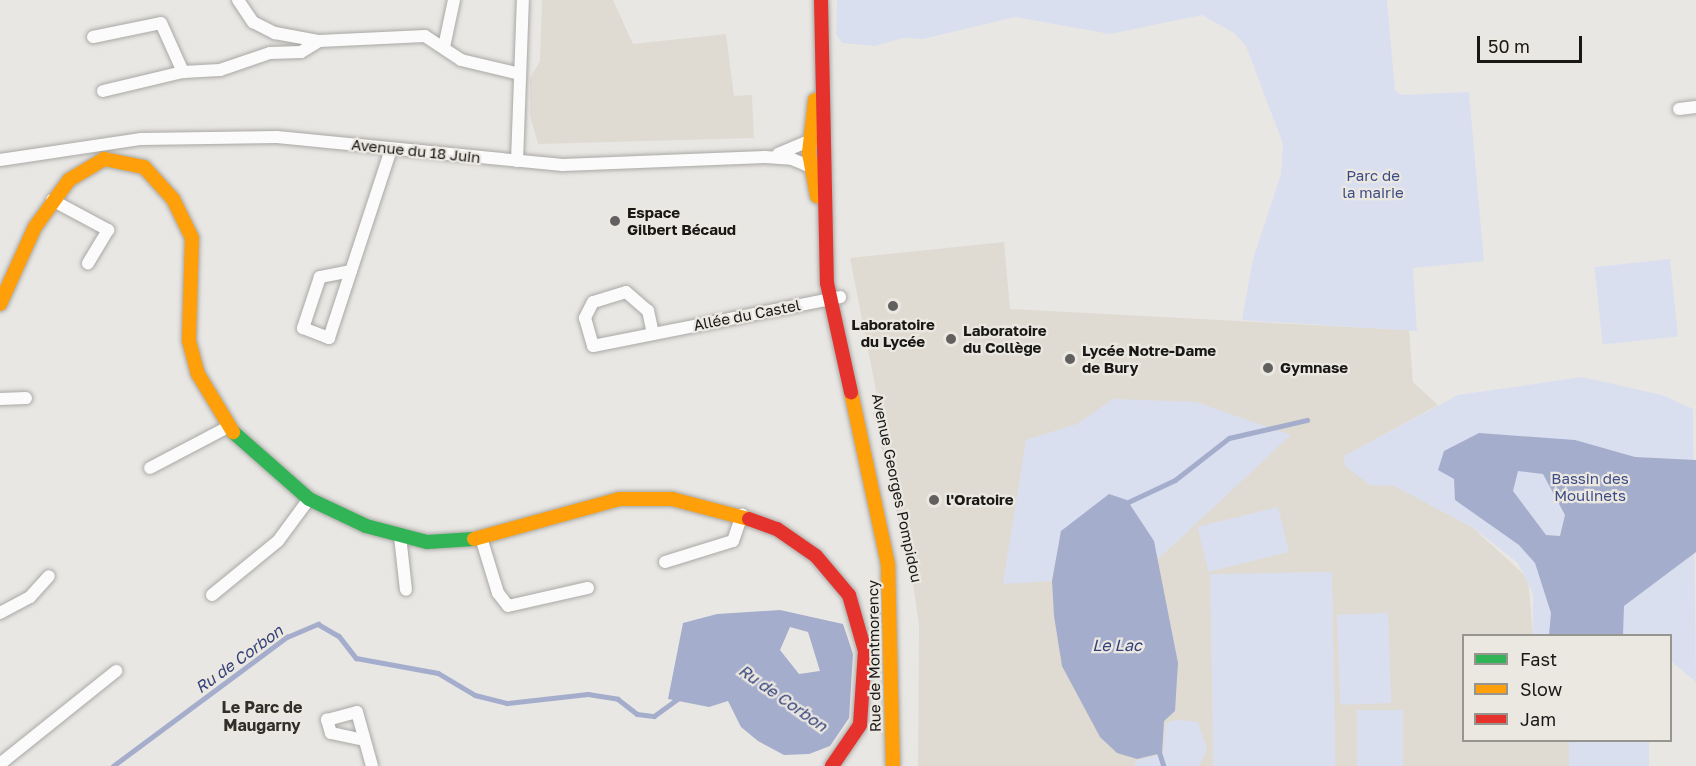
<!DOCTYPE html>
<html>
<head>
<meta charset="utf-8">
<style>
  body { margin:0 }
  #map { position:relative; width:1696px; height:766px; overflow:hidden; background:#e9e7e4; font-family:"Golos Text",sans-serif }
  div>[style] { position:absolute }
  .built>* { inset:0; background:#dfdbd2 }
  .green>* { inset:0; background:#dadff0; transform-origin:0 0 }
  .water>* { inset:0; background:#a4adcb }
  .stream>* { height:4.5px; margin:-2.25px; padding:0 2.25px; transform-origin:2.25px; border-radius:2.25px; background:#a4adcb }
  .roads { filter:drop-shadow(0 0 2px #a9a8a5) drop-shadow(0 0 2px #a9a8a5) }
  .street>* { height:12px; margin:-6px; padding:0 6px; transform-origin:6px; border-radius:6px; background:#fcfbfb }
  .fast>* { height:14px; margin:-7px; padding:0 7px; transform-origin:7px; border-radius:7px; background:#30b455 }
  .slow>* { height:14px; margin:-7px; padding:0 7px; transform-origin:7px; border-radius:7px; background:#ff9f0a }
  .jam>* { height:14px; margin:-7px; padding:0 7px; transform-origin:7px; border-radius:7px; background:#e5322d }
  .dots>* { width:16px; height:16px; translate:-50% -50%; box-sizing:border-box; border:3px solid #ebe8e2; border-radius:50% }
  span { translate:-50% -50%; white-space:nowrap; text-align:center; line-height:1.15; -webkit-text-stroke:4.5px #ebe8e2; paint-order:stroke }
  .street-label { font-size:15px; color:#191816 }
  .park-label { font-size:15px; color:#3e4c86 }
  .poi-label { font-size:15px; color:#191816; font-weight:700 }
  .left { translate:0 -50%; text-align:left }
  .water-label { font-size:16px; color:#334079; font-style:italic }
  .neighbourhood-label { font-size:16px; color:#312f2a; font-weight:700 }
  .legend { position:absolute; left:1462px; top:634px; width:210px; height:108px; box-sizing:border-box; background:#ebe8e2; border:2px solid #979590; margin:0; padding:8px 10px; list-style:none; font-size:18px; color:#191816 }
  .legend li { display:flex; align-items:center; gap:12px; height:30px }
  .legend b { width:30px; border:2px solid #979590 }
  .scale { position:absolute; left:1477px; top:36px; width:105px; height:27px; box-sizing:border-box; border:3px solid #191816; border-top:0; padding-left:8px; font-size:18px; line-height:21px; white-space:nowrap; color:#191816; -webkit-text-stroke:4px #ebe8e2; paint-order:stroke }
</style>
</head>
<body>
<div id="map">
  <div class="built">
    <i style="clip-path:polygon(542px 0,613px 0,633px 44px,726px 34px,734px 96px,752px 95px,754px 138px,538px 144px,530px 116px,530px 78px,540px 61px)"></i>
    <i style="clip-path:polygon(1004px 242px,1010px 309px,1409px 330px,1413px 382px,1438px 405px,1345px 456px,1370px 485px,1394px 485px,1472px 527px,1528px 578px,1533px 635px,1464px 636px,1464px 740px,1569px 741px,1578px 766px,918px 766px,919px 626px,913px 583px,873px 413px,880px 411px,850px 258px)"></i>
  </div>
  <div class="green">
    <i style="clip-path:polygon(837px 0,1387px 0,1395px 90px,1401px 95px,1469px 92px,1484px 261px,1413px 268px,1417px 331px,1242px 320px,1253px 259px,1281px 174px,1283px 144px,1246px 46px,1234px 33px,1202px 15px,1110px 34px,1015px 17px,923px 39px,903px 38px,875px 46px,842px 43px,836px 34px)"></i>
    <i style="left:1670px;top:259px;width:78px;height:76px;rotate:84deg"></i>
    <i style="clip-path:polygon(1582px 377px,1662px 395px,1693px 409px,1696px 682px,1671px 661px,1670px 636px,1533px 635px,1533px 594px,1518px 563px,1472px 527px,1394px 486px,1370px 485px,1345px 466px,1344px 456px,1458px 395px)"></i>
    <i style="clip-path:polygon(1113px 399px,1196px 402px,1291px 435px,1157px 560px,1154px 541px,1061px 531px,1052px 581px,1003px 584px,1026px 440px,1077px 424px)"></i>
    <i style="left:1278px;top:507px;width:46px;height:83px;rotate:76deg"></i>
    <i style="left:1332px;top:572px;width:194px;height:122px;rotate:89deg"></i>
    <i style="left:1388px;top:613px;width:90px;height:51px;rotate:88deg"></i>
    <i style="left:1357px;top:710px;width:46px;height:56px"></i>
    <i style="clip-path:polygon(1177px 720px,1198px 722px,1207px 749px,1199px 766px,1134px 766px,1137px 760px,1163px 754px,1166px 723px)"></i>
    <i style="left:1569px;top:741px;width:80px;height:27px"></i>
  </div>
  <div class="water">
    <i style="clip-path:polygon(evenodd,1479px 433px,1575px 440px,1635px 457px,1696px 460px,1696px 552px,1624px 606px,1623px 635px,1549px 635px,1551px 613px,1535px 563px,1519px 545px,1455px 500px,1454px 479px,1438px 470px,1444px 451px,1479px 433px,1518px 471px,1543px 474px,1565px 515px,1560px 536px,1546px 535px,1513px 491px,1518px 471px)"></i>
    <i style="clip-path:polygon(1109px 494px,1127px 500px,1154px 541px,1178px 663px,1175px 711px,1164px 721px,1162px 753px,1137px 759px,1117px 753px,1100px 737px,1062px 666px,1054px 616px,1052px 581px,1061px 531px)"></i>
    <i style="clip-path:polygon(evenodd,780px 610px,843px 624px,853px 654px,849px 718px,830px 746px,809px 754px,784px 755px,758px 741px,741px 727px,728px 701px,709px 707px,668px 699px,683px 623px,717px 614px,780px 610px,790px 627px,808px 632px,820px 671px,799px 674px,780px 650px,790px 627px)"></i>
  </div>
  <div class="stream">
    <i style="left:1124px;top:504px;width:56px;rotate:-25.2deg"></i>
    <i style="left:1175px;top:480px;width:68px;rotate:-37.9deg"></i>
    <i style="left:1229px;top:438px;width:80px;rotate:-13deg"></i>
    <i style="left:1158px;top:748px;width:19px;rotate:72deg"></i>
    <i style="left:113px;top:766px;width:217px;rotate:-36.6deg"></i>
    <i style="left:287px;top:637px;width:34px;rotate:-23deg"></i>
    <i style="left:318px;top:624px;width:24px;rotate:30deg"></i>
    <i style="left:339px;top:636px;width:28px;rotate:52deg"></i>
    <i style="left:356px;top:658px;width:83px;rotate:10.4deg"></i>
    <i style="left:438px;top:673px;width:43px;rotate:30.7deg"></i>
    <i style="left:475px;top:695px;width:33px;rotate:14deg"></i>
    <i style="left:507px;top:703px;width:81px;rotate:-6.3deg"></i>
    <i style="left:588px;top:694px;width:30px;rotate:9deg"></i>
    <i style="left:618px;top:699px;width:24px;rotate:38deg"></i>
    <i style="left:637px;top:714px;width:17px;rotate:7deg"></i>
    <i style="left:654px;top:716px;width:34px;rotate:-36deg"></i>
  </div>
  <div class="roads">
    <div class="street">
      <i style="left:238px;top:0;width:27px;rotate:56deg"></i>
      <i style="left:253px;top:22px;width:25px;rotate:27deg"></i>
      <i style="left:275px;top:33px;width:45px;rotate:10.3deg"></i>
      <i style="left:319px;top:41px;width:106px;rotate:-2.7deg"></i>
      <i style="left:425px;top:36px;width:43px;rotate:33.7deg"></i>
      <i style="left:461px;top:60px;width:57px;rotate:13.3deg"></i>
      <i style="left:93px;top:37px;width:69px;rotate:-11.6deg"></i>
      <i style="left:161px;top:23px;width:54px;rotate:65.8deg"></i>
      <i style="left:183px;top:72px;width:37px;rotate:-3deg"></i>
      <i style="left:220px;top:70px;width:53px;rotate:-18.8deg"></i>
      <i style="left:270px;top:53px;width:31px;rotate:-2deg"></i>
      <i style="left:301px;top:52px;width:21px;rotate:-31deg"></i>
      <i style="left:444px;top:47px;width:48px;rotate:-78deg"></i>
      <i style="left:103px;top:91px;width:82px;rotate:-13.4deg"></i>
      <i style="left:1679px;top:109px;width:17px;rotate:-7deg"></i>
      <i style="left:778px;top:154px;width:39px;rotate:-23deg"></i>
      <i style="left:0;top:160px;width:143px;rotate:-8.5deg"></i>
      <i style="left:141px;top:139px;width:136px;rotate:-0.8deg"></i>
      <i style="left:277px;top:137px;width:287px;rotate:5.6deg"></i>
      <i style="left:563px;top:165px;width:202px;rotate:-2.3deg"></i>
      <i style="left:765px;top:157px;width:27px;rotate:4deg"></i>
      <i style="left:792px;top:159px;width:25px;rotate:23deg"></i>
      <i style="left:517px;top:161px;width:161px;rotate:-87.9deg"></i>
      <i style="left:52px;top:200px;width:64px;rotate:28.2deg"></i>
      <i style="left:108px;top:230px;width:39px;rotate:121deg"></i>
      <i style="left:351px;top:271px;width:32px;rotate:169deg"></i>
      <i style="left:320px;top:277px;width:54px;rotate:108.4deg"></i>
      <i style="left:303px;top:328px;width:28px;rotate:21deg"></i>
      <i style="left:329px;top:338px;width:199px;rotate:-71.8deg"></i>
      <i style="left:653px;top:334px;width:24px;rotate:-102deg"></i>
      <i style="left:648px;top:311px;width:29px;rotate:-139deg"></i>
      <i style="left:626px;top:292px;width:34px;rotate:163deg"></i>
      <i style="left:593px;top:302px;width:18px;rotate:117deg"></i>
      <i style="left:585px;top:318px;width:29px;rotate:74deg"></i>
      <i style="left:593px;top:346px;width:252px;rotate:-11.2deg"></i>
      <i style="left:0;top:399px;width:26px;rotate:-2deg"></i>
      <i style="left:150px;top:468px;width:88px;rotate:-27.7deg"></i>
      <i style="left:400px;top:536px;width:54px;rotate:83.7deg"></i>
      <i style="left:482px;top:541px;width:54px;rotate:72.9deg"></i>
      <i style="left:498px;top:593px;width:16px;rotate:52deg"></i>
      <i style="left:508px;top:606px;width:82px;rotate:-12.7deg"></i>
      <i style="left:665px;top:562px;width:71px;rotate:-17.2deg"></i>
      <i style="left:733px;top:541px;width:28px;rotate:-71deg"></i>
      <i style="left:212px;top:595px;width:85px;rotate:-39.3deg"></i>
      <i style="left:278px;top:541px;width:52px;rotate:-53.6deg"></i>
      <i style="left:0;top:613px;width:34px;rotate:-28deg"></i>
      <i style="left:30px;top:597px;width:28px;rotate:-48deg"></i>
      <i style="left:364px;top:740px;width:34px;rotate:-168deg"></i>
      <i style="left:331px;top:733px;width:14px;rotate:-107deg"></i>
      <i style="left:327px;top:720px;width:31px;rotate:-15deg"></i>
      <i style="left:357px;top:712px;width:56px;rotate:74.5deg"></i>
      <i style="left:0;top:764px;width:149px;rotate:-38.7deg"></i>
    </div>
    <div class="fast">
      <i style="left:233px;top:432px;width:101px;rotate:41.4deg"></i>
      <i style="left:309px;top:499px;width:63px;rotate:25.3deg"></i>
      <i style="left:366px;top:526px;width:63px;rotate:14.7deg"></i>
      <i style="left:427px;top:542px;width:47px;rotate:-3.7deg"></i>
    </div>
    <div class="slow">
      <i style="left:815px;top:100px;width:53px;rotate:96.5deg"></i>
      <i style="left:809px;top:153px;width:44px;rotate:79.5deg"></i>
      <i style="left:0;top:304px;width:85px;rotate:-65.6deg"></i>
      <i style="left:35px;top:227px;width:58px;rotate:-54.1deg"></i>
      <i style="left:69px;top:180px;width:41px;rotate:-31deg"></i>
      <i style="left:104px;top:159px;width:41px;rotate:11.3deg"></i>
      <i style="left:144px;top:167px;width:43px;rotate:47.8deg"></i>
      <i style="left:173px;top:199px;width:43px;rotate:64deg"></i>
      <i style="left:192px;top:238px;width:103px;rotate:91.7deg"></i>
      <i style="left:189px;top:341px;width:34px;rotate:75deg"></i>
      <i style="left:198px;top:374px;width:68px;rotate:58.9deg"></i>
      <i style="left:851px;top:392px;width:176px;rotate:77.9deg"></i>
      <i style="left:888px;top:564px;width:202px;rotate:88.6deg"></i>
      <i style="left:474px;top:539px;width:150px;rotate:-15.4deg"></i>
      <i style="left:619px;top:499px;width:53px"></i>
      <i style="left:672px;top:499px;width:80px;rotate:14.6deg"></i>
    </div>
    <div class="jam">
      <i style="left:821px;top:0;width:283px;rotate:88.8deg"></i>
      <i style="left:827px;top:283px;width:112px;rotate:77.6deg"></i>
      <i style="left:749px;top:519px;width:30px;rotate:20deg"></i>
      <i style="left:777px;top:529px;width:47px;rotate:34.7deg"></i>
      <i style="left:816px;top:556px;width:51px;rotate:49.8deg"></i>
      <i style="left:849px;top:595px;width:58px;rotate:74.1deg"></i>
      <i style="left:865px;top:651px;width:74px;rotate:93.9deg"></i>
      <i style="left:860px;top:725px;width:50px;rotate:124.3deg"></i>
    </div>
  </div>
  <div class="dots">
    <i style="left:615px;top:221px;background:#62605e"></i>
    <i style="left:893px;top:306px;background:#62605e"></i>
    <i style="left:951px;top:339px;background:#62605e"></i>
    <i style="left:1070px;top:359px;background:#62605e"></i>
    <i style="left:1268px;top:368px;background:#62605e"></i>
    <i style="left:934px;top:500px;background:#62605e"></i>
  </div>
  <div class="street-label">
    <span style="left:416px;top:151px;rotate:6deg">Avenue du 18 Juin</span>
    <span style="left:747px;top:315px;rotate:-11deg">Allée du Castel</span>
    <span style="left:897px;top:488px;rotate:78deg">Avenue Georges Pompidou</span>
    <span style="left:874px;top:656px;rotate:-91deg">Rue de Montmorency</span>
  </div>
  <div class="park-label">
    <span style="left:1373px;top:184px">Parc de<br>la mairie</span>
    <span style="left:1590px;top:487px">Bassin des<br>Moulinets</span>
  </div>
  <div class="poi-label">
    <span class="left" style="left:627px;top:221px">Espace<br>Gilbert Bécaud</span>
    <span style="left:893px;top:333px">Laboratoire<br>du Lycée</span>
    <span class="left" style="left:963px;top:339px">Laboratoire<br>du Collège</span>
    <span class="left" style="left:1082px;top:359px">Lycée Notre-Dame<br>de Bury</span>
    <span class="left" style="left:1280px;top:368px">Gymnase</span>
    <span class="left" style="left:946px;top:500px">l'Oratoire</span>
  </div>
  <div class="water-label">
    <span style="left:1117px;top:645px">Le Lac</span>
    <span style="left:239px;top:659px;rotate:-36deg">Ru de Corbon</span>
    <span style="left:783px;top:698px;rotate:35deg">Ru de Corbon</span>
  </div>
  <div class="neighbourhood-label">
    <span style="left:262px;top:716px">Le Parc de<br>Maugarny</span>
  </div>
  <ul class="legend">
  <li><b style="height:8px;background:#30b455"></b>Fast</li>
  <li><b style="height:8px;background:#ff9f0a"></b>Slow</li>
  <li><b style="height:8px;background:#e5322d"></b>Jam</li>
  </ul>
  <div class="scale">50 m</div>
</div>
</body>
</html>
